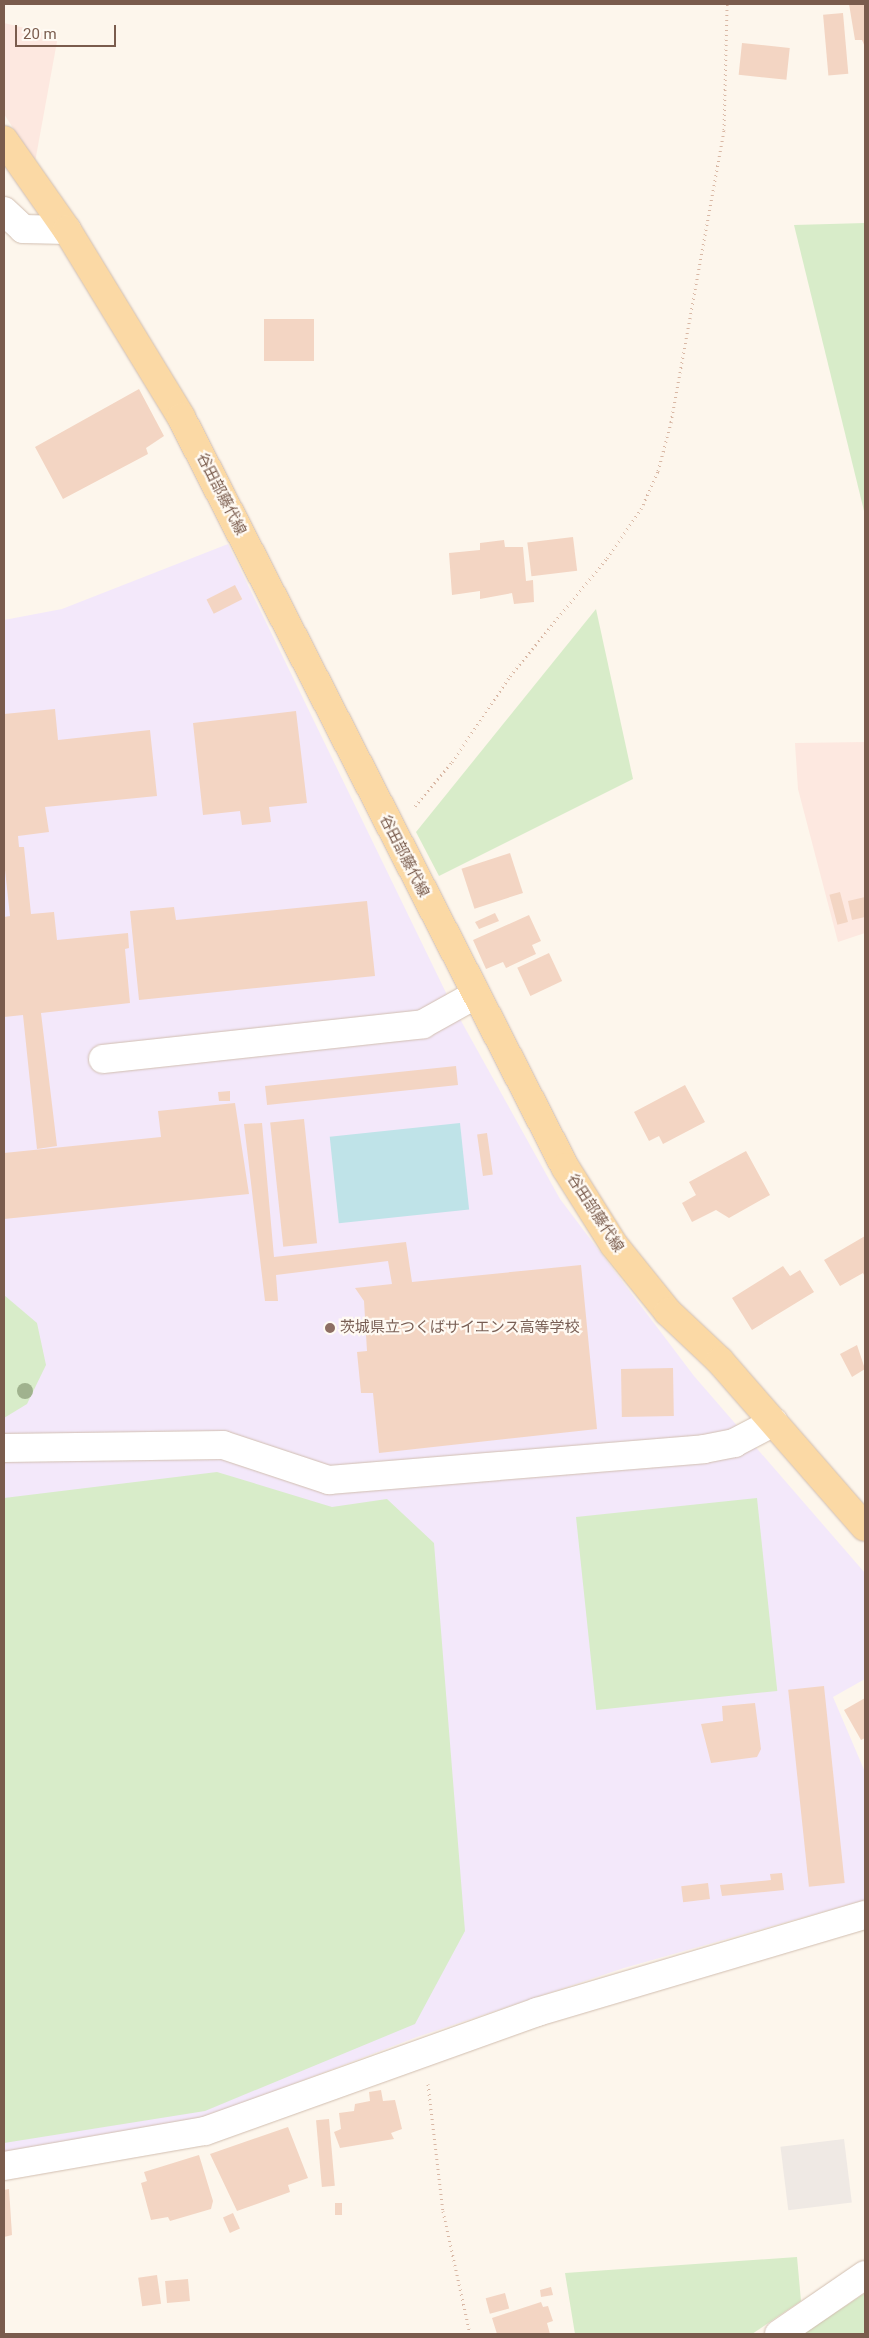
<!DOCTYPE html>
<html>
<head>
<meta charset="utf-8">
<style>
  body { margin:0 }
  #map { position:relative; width:869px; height:2338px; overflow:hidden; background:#fdf6ec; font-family:Roboto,"Noto Sans JP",sans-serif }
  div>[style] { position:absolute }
  .commercial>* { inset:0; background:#fde8e0 }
  .industrial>* { inset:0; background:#efe9e4; transform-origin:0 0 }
  .education>* { inset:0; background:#f3e8fa }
  .green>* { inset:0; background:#d8ecc9; transform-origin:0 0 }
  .water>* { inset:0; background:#bfe3e8; transform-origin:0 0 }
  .building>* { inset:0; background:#f3d5c3; transform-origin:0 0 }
  .path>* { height:3px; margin-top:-1.5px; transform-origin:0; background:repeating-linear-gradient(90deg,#d9b8a5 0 1px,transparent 0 5px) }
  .roads { filter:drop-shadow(0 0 1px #d1beb0) drop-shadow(0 0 1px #d1beb0) }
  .minor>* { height:28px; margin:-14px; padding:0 14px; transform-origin:14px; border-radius:14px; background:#fff }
  .major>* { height:28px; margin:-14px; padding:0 14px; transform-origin:14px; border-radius:14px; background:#fbd9a5 }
  .trees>* { width:16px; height:16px; margin:-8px; border-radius:50%; background:#a0b28e }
  .dots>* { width:14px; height:14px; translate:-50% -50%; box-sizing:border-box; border:2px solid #fffaf3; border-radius:50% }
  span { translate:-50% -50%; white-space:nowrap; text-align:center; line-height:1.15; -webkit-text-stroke:4.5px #fffaf3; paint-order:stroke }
  .street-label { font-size:15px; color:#7a5c4d }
  .education-label { font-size:15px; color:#785e54 }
  .left { translate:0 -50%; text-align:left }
  .frame { position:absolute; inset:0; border:5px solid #7a5c4d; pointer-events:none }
  .scale { position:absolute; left:15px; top:25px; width:101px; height:22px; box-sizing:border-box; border:2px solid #7a5c4d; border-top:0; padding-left:6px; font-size:15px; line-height:18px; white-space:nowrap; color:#7a5c4d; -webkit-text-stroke:4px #fffaf3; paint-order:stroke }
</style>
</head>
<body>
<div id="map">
  <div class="commercial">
    <i style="clip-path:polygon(4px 23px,58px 36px,35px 162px,4px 114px)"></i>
    <i style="clip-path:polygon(865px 742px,865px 933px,838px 942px,798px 789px,795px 743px)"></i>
  </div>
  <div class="industrial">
    <i style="left:844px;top:2139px;width:64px;height:64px;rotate:83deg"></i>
  </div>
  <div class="education">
    <i style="clip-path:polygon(228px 544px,450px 1001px,560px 1199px,694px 1376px,865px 1573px,865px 1679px,833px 1697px,865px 1772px,865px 1900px,624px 1968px,417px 2037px,204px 2118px,4px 2152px,4px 620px,62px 609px)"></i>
  </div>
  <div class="green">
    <i style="clip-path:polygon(865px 223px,865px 515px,794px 225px)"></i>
    <i style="clip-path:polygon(596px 609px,633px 779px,439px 876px,416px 832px)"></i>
    <i style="clip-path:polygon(4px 1295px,37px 1323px,46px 1365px,27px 1404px,4px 1418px)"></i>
    <i style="clip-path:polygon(217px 1472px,332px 1507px,387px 1499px,434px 1543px,465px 1931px,415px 2024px,205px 2111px,4px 2143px,4px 1498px)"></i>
    <i style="left:757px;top:1498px;width:194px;height:182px;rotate:84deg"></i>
    <i style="clip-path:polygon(797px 2257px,801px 2301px,752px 2334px,575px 2334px,565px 2273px)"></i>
    <i style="clip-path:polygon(865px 2293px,865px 2334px,803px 2334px)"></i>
  </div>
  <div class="water">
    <i style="left:460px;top:1123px;width:87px;height:131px;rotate:84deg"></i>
  </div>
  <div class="building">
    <i style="clip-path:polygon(849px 4px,865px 4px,865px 47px,862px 40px,855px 40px)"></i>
    <i style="left:843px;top:13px;width:61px;height:20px;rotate:85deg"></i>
    <i style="left:742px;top:43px;width:48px;height:32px;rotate:6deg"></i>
    <i style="left:314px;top:319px;width:42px;height:50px;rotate:90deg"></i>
    <i style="clip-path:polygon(139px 389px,164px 436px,146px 448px,148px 454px,63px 499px,35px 447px)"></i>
    <i style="left:573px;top:537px;width:34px;height:46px;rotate:83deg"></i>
    <i style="clip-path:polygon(504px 540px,505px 547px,523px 547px,526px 581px,533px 580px,534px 602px,514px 604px,512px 593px,480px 599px,480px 591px,452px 595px,449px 553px,480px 550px,480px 543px)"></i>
    <i style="left:235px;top:585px;width:16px;height:32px;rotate:63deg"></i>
    <i style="clip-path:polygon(55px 709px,58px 740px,150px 730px,157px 796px,45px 807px,49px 832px,18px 836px,19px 847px,24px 847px,31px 914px,54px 912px,57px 940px,128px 933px,129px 948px,125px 949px,130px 1003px,41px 1013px,57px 1146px,37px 1149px,23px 1015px,4px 1017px,4px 917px,10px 916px,4px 861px,4px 714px)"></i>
    <i style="clip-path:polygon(296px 711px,307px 803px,269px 807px,271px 822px,242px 825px,240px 811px,203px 815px,193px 723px)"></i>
    <i style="left:510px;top:853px;width:42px;height:51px;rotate:72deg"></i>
    <i style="left:840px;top:892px;width:31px;height:11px;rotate:75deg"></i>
    <i style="clip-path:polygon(865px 897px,865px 917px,852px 920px,848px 901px)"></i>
    <i style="clip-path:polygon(367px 901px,375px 976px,139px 1000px,130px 911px,174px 907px,176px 920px)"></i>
    <i style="clip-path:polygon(495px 913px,499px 921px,479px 929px,475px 922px)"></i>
    <i style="clip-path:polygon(529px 915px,541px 941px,532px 945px,536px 954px,506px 968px,503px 962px,486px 969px,473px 940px)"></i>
    <i style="left:549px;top:953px;width:31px;height:35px;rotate:65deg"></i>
    <i style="left:456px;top:1066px;width:19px;height:192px;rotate:84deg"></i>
    <i style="clip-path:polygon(685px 1085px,705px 1122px,663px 1144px,659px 1136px,649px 1141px,634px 1112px)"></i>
    <i style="clip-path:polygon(230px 1091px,230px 1101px,219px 1101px,218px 1092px)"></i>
    <i style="clip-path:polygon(235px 1103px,249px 1194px,4px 1219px,4px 1153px,161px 1137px,158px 1111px)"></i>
    <i style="left:304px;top:1119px;width:125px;height:34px;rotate:84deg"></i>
    <i style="clip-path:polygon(262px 1123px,274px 1257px,406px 1242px,412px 1282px,581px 1265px,597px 1429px,379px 1453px,373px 1393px,361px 1393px,357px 1352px,367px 1351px,364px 1301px,355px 1288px,392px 1284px,388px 1261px,276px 1275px,278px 1301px,265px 1301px,244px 1124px)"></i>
    <i style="left:487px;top:1133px;width:42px;height:10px;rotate:82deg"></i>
    <i style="clip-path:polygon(746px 1151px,770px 1195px,729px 1218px,716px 1210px,692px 1222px,682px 1203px,696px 1195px,689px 1182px)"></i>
    <i style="clip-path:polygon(865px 1236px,865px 1277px,863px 1273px,840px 1286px,824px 1260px)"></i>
    <i style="clip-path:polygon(783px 1266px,790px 1276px,800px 1270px,814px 1292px,752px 1330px,732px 1298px)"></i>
    <i style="clip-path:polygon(857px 1345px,865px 1369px,852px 1377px,840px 1354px)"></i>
    <i style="left:673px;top:1368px;width:48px;height:52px;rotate:89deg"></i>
    <i style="left:824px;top:1686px;width:198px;height:36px;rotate:84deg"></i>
    <i style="clip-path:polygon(865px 1698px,865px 1738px,861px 1740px,844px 1710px)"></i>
    <i style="clip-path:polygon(755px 1703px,761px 1749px,757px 1757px,711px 1763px,701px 1724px,723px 1721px,722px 1706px)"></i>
    <i style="clip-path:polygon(782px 1873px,784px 1890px,722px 1896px,720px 1885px,771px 1880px,770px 1874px)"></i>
    <i style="left:708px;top:1883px;width:16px;height:27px;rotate:83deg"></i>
    <i style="clip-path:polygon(381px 2090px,383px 2101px,395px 2100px,402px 2129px,391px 2133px,394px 2139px,340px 2148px,334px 2132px,341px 2129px,339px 2113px,354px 2111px,355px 2104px,370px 2101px,369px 2092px)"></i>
    <i style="left:329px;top:2119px;width:67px;height:13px;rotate:85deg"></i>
    <i style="clip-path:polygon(288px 2127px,308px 2178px,288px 2185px,290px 2192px,237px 2211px,210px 2154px)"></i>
    <i style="clip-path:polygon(199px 2155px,213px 2201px,211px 2209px,170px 2221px,168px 2217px,151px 2220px,141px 2183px,147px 2181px,144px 2172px)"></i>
    <i style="clip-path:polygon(9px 2189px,12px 2235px,4px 2237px,4px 2190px)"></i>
    <i style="left:335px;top:2203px;width:7px;height:12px"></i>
    <i style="left:233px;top:2213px;width:17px;height:11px;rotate:66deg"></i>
    <i style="left:157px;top:2275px;width:29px;height:19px;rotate:82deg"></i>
    <i style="left:188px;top:2279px;width:22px;height:23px;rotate:85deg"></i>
    <i style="clip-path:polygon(551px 2287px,553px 2295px,541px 2297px,540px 2290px)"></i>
    <i style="left:505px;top:2293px;width:16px;height:20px;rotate:75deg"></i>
    <i style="clip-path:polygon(541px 2302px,543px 2307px,548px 2306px,553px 2321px,547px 2323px,550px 2334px,497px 2334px,492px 2318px)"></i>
  </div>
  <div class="path">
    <i style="left:415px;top:806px;width:57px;rotate:-49.9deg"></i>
    <i style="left:452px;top:762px;width:104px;rotate:-56deg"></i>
    <i style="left:510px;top:676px;width:153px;rotate:-50.6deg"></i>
    <i style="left:607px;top:558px;width:60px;rotate:-55.2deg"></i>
    <i style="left:641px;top:509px;width:42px;rotate:-65.9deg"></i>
    <i style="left:658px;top:471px;width:51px;rotate:-75.1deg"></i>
    <i style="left:671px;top:422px;width:297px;rotate:-79.7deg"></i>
    <i style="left:724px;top:130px;width:126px;rotate:-88.6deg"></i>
    <i style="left:428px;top:2084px;width:128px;rotate:83.3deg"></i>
    <i style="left:443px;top:2211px;width:126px;rotate:77.6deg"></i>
  </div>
  <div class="roads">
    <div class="minor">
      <i style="left:4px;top:211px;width:26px;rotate:43deg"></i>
      <i style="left:23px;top:229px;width:44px;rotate:1.3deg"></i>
      <i style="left:103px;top:1059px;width:322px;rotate:-6.2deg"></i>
      <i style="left:423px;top:1024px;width:60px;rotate:-29.1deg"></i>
      <i style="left:4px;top:1448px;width:219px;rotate:-0.8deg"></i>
      <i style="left:223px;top:1445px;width:112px;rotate:18.3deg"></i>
      <i style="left:329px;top:1480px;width:376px;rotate:-4.7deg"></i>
      <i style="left:704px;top:1449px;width:31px;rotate:-11deg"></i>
      <i style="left:734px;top:1443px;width:45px;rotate:-27.7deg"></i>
      <i style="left:4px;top:2166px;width:204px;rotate:-9.9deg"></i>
      <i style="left:205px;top:2131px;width:353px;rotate:-19.7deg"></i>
      <i style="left:537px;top:2012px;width:342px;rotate:-16.5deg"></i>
      <i style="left:779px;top:2334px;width:104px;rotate:-34.5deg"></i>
    </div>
    <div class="major">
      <i style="left:4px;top:140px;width:110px;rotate:55deg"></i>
      <i style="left:67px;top:230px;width:219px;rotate:58.6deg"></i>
      <i style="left:181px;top:417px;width:843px;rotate:62.89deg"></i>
      <i style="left:565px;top:1167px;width:92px;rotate:57.9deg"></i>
      <i style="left:614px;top:1245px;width:86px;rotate:51.1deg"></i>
      <i style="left:668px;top:1312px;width:71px;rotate:43.3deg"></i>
      <i style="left:720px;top:1361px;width:220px;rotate:48.9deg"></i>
    </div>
  </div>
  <div class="trees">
    <i style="left:25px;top:1391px"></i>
  </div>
  <div class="dots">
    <i style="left:330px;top:1328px;background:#8d6e63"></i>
  </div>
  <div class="street-label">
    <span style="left:221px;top:494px;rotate:63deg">谷田部藤代線</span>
    <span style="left:404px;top:856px;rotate:63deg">谷田部藤代線</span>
    <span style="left:595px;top:1213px;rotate:57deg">谷田部藤代線</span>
  </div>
  <div class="education-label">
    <span class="left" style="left:340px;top:1328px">茨城県立つくばサイエンス高等学校</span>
  </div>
  <div class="frame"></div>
  <div class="scale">20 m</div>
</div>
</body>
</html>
